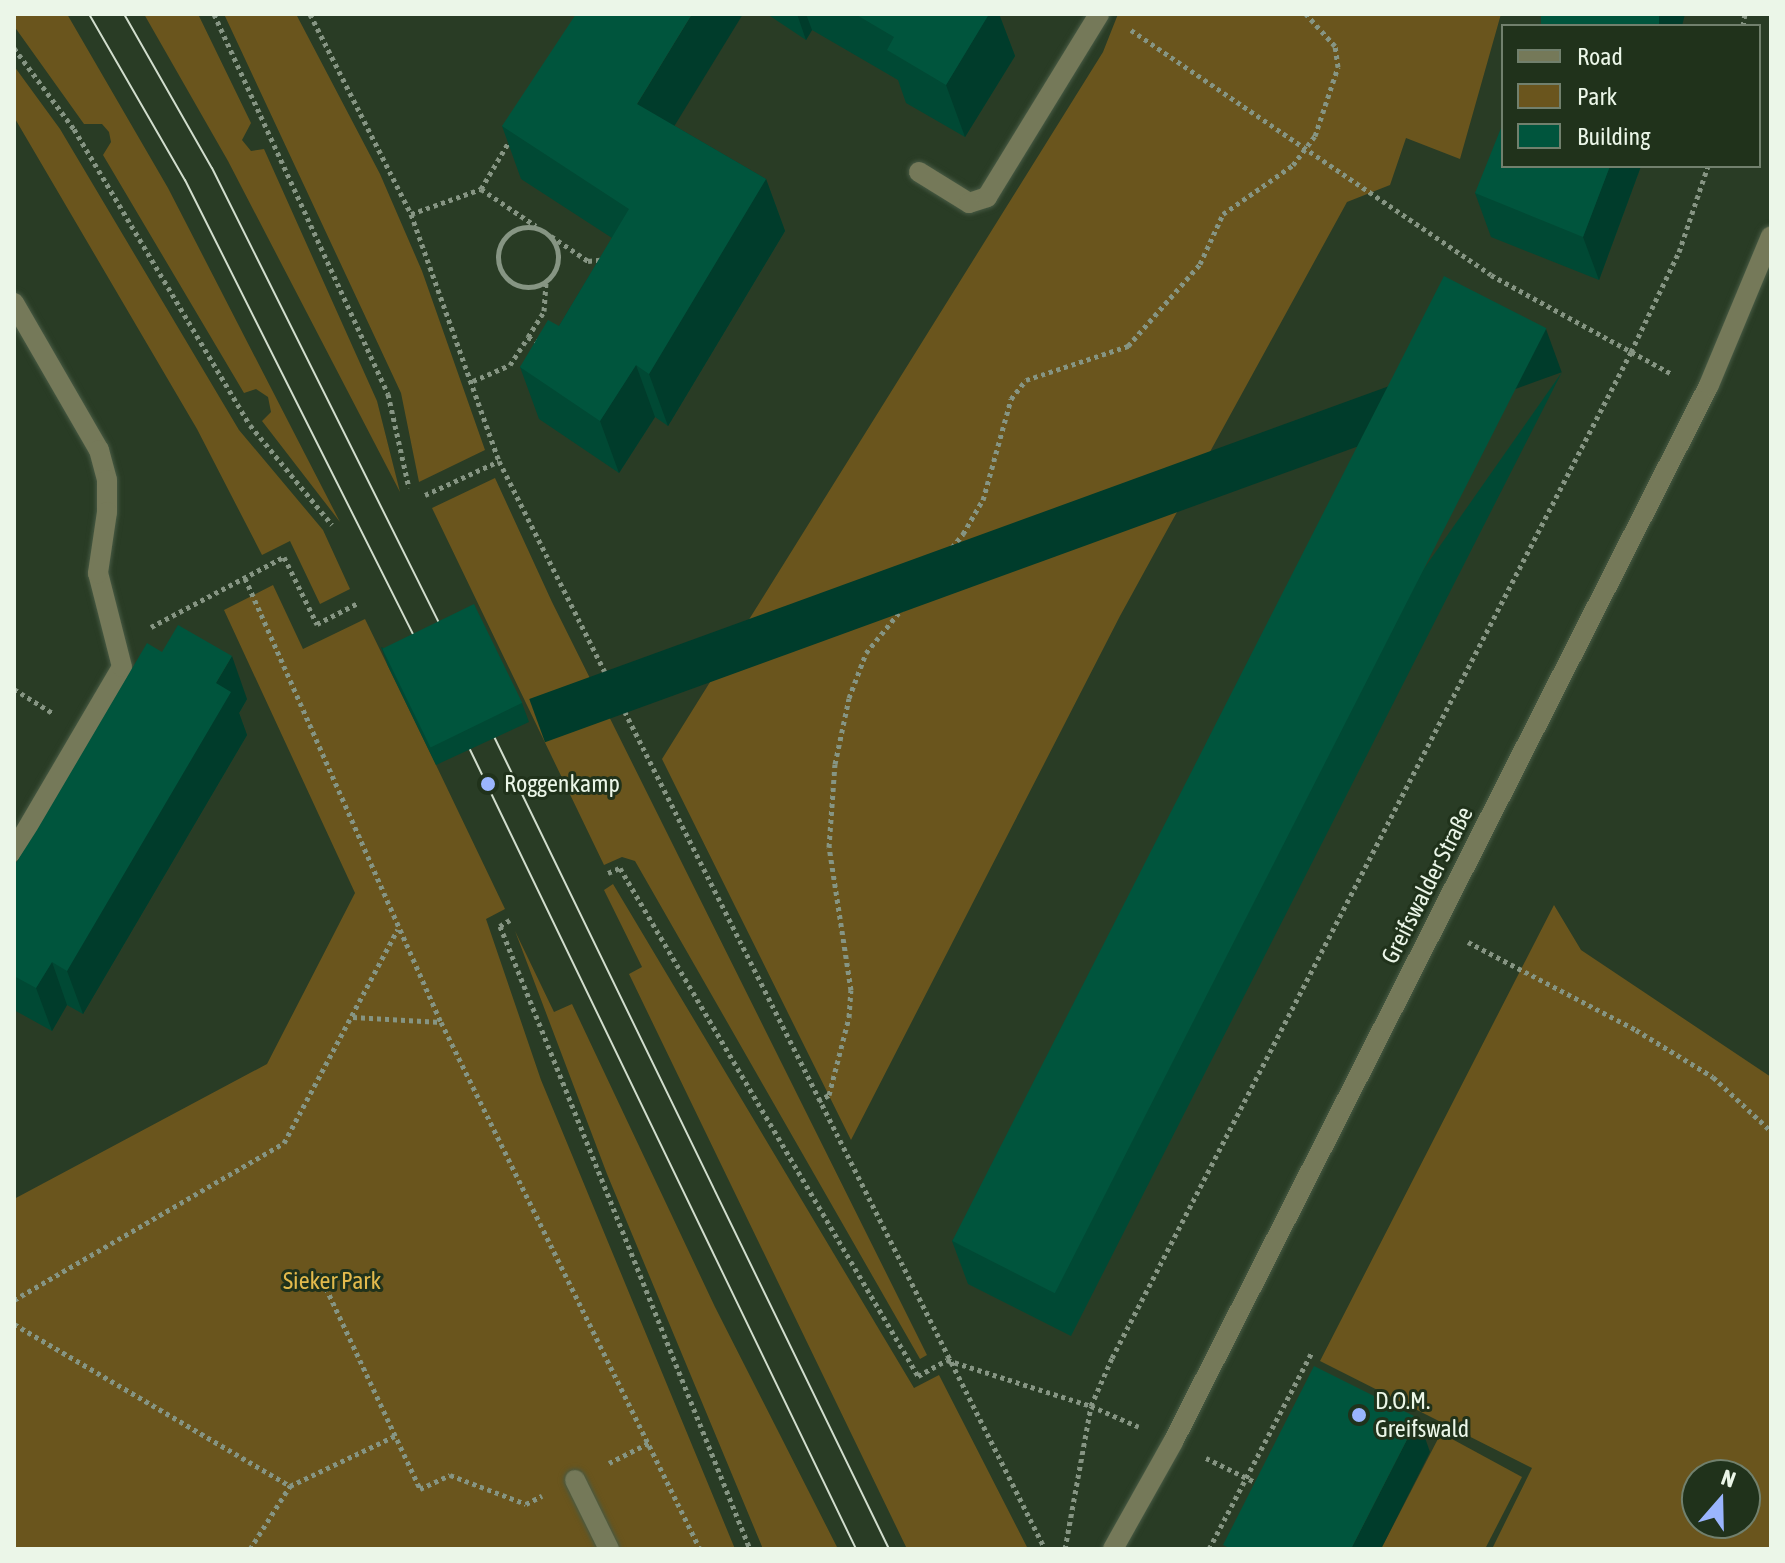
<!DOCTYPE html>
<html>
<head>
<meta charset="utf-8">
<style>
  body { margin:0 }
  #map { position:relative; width:1785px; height:1563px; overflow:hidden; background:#293c25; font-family:"Asap Condensed",sans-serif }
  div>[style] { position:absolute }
  .green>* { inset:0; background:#6a551d }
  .path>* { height:5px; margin-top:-2.5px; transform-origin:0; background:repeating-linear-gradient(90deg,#869583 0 4px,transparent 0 8px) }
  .path>.ring { margin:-2.5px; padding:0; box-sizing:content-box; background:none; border:5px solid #869583; border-radius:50% }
  .roads { filter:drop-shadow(0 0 2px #485a44) drop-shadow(0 0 2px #485a44) }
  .lane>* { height:20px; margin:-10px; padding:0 10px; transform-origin:10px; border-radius:10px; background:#757959 }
  .street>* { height:20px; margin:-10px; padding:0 10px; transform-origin:10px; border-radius:10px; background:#757959 }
  .tram>* { height:2px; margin:-1px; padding:0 1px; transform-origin:1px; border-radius:1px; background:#d1ddcd }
  .wall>* { inset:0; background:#004934 }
  .shaded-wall>* { inset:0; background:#003c2b; transform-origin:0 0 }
  .building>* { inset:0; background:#00553d; transform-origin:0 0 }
  .dots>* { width:22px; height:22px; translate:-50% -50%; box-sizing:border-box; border:4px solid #20321b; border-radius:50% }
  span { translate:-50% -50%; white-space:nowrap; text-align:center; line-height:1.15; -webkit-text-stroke:6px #20321b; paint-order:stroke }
  .poi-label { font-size:24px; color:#ebf6e8 }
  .left { translate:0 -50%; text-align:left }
  .street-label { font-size:24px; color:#ebf6e8 }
  .park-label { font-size:24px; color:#e3ba4c }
  .frame { position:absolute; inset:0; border:16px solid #ebf6e8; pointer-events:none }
  .legend { position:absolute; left:1501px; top:24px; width:260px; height:144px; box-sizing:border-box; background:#20321b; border:2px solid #71806d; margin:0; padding:10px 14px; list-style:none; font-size:24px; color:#ebf6e8 }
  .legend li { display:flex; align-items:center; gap:16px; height:40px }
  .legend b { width:40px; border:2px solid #71806d }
  .north { position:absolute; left:1681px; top:1459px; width:80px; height:80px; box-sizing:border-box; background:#20321b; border:2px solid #71806d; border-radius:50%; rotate:20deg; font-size:22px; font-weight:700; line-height:32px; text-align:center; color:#ebf6e8 }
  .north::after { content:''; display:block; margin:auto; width:28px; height:36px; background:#9ab5fd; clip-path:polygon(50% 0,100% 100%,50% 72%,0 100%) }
</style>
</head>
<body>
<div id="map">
  <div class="green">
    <i style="clip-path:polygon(14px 14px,67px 14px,168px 188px,340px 522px,262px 421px,271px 412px,268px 397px,256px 389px,244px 393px,103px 155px,111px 142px,109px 132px,102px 124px,84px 124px,14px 26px)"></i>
    <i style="clip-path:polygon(144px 14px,198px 14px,251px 123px,242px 140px,251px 151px,264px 149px,377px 401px,400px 492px,228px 161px)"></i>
    <i style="clip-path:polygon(224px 14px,296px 14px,380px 174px,422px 271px,485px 450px,419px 482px,401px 393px)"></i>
    <i style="clip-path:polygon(1118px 14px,1501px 14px,1460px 159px,1406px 138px,1390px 185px,1347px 202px,1120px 616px,851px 1140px,662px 759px,1103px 52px)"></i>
    <i style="clip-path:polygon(14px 66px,60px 129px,239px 430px,323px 530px,350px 589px,320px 604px,290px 541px,262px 555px,197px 429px,14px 117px)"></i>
    <i style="clip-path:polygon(495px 478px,552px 602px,927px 1355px,920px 1359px,635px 861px,622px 857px,604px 865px,432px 508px)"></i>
    <i style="clip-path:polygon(273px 585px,303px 649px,365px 619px,436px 765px,505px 909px,486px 919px,541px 1080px,735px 1549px,14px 1549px,14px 1199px,267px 1064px,355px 893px,224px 610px)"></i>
    <i style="clip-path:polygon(613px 884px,914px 1388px,939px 1375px,1028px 1549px,907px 1549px,629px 974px,642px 967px,604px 890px)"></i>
    <i style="clip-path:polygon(evenodd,1554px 905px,1581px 950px,1771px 1077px,1771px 1549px,1492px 1549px,1532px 1468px,1320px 1361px,1554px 905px,1697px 1475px,1745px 1475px,1745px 1523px,1697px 1523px,1697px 1475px)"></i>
    <i style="clip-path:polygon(515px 931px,554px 1012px,572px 1004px,715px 1307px,838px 1549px,763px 1549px,607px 1174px)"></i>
    <i style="clip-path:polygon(1441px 1433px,1522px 1477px,1485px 1549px,1381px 1549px)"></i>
  </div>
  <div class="path">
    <i style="left:214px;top:14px;width:418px;rotate:65.4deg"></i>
    <i style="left:388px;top:394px;width:96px;rotate:77.4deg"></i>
    <i style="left:310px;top:14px;width:224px;rotate:63.2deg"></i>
    <i style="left:411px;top:214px;width:262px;rotate:70.4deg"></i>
    <i style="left:499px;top:461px;width:1217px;rotate:63.35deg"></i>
    <i style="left:1743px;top:26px;width:12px;rotate:-81deg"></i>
    <i style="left:1131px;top:30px;width:435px;rotate:34.2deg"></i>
    <i style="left:1491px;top:275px;width:206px;rotate:28.7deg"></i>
    <i style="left:14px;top:48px;width:101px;rotate:53.5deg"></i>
    <i style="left:74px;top:129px;width:344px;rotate:59.3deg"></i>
    <i style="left:250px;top:425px;width:129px;rotate:50.6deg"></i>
    <i style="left:481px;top:189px;width:66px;rotate:33.9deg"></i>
    <i style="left:411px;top:214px;width:74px;rotate:-19.7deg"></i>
    <i style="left:481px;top:189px;width:57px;rotate:-59.4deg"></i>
    <i class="ring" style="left:498px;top:227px;width:55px;height:55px"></i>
    <i style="left:551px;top:236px;width:45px;rotate:34deg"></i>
    <i style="left:588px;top:261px;width:18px;rotate:-6deg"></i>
    <i style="left:528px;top:337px;width:31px;rotate:-58deg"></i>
    <i style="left:544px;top:311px;width:29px;rotate:-86deg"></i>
    <i style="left:473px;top:381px;width:40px;rotate:-23.4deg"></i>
    <i style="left:510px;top:365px;width:33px;rotate:-57deg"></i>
    <i style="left:528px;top:337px;width:14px;rotate:30deg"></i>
    <i style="left:425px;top:495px;width:81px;rotate:-24.7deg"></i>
    <i style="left:245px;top:578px;width:485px;rotate:66.2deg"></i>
    <i style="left:441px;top:1022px;width:587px;rotate:63.83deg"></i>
    <i style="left:151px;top:627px;width:150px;rotate:-27.8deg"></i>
    <i style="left:284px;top:557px;width:75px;rotate:63.8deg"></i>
    <i style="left:317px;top:624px;width:46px;rotate:-27.1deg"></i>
    <i style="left:14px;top:689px;width:47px;rotate:32deg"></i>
    <i style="left:608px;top:873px;width:13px;rotate:-23deg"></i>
    <i style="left:620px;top:868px;width:589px;rotate:59.6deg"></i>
    <i style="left:918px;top:1376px;width:33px;rotate:-29deg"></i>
    <i style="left:947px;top:1360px;width:151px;rotate:17.7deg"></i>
    <i style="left:1091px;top:1406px;width:52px;rotate:23.6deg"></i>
    <i style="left:510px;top:920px;width:12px;rotate:149deg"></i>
    <i style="left:500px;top:926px;width:671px;rotate:68.14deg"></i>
    <i style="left:1468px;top:942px;width:190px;rotate:27.6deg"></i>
    <i style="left:1636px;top:1030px;width:90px;rotate:31.4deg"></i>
    <i style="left:1713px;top:1077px;width:79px;rotate:43deg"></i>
    <i style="left:353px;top:1017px;width:88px;rotate:3.3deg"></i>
    <i style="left:818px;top:1101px;width:13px;rotate:-29deg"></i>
    <i style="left:829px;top:1095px;width:81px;rotate:-75.6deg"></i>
    <i style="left:849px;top:1017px;width:27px;rotate:-86deg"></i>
    <i style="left:851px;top:990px;width:145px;rotate:-98.7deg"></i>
    <i style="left:829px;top:847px;width:83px;rotate:-85.9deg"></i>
    <i style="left:835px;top:764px;width:67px;rotate:-78deg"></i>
    <i style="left:849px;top:698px;width:48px;rotate:-69.3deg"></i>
    <i style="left:866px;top:653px;width:154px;rotate:-50.8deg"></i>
    <i style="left:963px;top:534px;width:39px;rotate:-60deg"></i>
    <i style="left:983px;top:500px;width:105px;rotate:-74.5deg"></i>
    <i style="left:1011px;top:399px;width:24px;rotate:-52deg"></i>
    <i style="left:1026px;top:380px;width:108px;rotate:-18.4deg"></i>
    <i style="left:1128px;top:346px;width:109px;rotate:-48.7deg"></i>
    <i style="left:1200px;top:264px;width:55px;rotate:-65.3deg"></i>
    <i style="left:1223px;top:214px;width:85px;rotate:-35deg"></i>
    <i style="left:1293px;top:165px;width:36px;rotate:-53deg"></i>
    <i style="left:1315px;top:136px;width:73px;rotate:-71.6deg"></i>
    <i style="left:1338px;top:67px;width:21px;rotate:-98deg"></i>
    <i style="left:1335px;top:46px;width:43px;rotate:-132.2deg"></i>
    <i style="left:319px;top:1273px;width:238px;rotate:64.9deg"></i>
    <i style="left:420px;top:1489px;width:33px;rotate:-25deg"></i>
    <i style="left:450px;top:1475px;width:81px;rotate:20.9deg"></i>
    <i style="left:526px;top:1504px;width:18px;rotate:-27deg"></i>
    <i style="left:14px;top:1300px;width:312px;rotate:-30.2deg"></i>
    <i style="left:284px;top:1143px;width:242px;rotate:-62deg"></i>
    <i style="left:14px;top:1324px;width:320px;rotate:30.4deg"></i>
    <i style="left:290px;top:1486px;width:116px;rotate:-25.5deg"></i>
    <i style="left:1206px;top:1458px;width:59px;rotate:26.1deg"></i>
    <i style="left:609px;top:1463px;width:45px;rotate:-26.6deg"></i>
    <i style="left:250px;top:1549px;width:75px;rotate:-57.6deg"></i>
    <i style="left:1065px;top:1549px;width:145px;rotate:-79.7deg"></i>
    <i style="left:1091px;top:1406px;width:52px;rotate:-66.4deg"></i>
    <i style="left:1112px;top:1358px;width:1132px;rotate:-62.71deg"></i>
    <i style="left:1631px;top:352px;width:111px;rotate:-64.4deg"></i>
    <i style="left:1679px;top:252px;width:91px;rotate:-71.4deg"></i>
    <i style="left:1209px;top:1549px;width:222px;rotate:-62.4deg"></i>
  </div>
  <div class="roads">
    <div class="lane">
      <i style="left:919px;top:172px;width:59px;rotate:31.8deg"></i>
      <i style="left:969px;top:203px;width:19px;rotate:-18deg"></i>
      <i style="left:987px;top:197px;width:215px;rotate:-58.5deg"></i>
      <i style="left:14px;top:851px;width:213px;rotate:-59.6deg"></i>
      <i style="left:122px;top:667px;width:97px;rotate:-104.3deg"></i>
      <i style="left:575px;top:1480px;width:77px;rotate:63.8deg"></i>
    </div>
    <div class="street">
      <i style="left:14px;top:303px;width:170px;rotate:60deg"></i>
      <i style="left:99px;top:450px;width:31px;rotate:75deg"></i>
      <i style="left:107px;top:480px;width:32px;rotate:90deg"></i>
      <i style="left:107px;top:512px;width:62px;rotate:98.4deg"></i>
      <i style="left:1113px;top:1549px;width:123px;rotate:-60.7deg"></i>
      <i style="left:1173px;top:1442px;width:1185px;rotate:-63.11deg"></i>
      <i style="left:1709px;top:385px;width:161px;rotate:-67.4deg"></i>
    </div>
  </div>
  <div class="tram">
    <i style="left:89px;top:14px;width:192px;rotate:60deg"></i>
    <i style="left:185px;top:180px;width:528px;rotate:63.34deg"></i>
    <i style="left:124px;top:14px;width:177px;rotate:60.3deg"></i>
    <i style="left:212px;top:168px;width:526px;rotate:63.48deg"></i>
    <i style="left:485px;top:718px;width:924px;rotate:64.07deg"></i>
    <i style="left:461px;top:731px;width:908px;rotate:64.22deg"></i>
  </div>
  <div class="wall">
    <i style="clip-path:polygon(767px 14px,999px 14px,1015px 56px,965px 137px,906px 103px,898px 80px,812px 30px,806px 40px)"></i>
    <i style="clip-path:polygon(502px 126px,675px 126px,766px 179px,785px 231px,668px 426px,655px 417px,619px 473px,539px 419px,520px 367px,559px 326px,612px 238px,521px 179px)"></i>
    <i style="clip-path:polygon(1503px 166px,1641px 166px,1599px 280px,1491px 237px,1475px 193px)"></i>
    <i style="clip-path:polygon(1562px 372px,1071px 1336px,968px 1284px,952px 1241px)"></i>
    <i style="clip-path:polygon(381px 647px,522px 703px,529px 722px,436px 765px,388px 666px)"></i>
    <i style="clip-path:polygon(162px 652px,247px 699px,239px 713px,247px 735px,83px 1014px,67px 1005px,52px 1031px,14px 1010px,14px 866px)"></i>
  </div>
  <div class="shaded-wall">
    <i style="clip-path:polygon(692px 14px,743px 14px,656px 156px,637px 104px)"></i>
    <i style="clip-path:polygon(797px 14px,806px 14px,812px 30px,806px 40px)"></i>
    <i style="clip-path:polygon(989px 14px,999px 14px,1015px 56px,965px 137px,946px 85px)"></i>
    <i style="clip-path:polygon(1659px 14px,1685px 14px,1682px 26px,1656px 26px)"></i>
    <i style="clip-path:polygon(1610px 166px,1641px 166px,1599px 280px,1583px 237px)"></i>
    <i style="clip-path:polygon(766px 179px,785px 231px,668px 426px,649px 374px)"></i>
    <i style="left:1546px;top:329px;width:46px;height:1082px;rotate:70deg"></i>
    <i style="clip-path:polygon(636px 365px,655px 417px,619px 473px,600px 421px)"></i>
    <i style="clip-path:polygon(232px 656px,247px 699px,239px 713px,247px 735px,83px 1014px,67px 971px,216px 683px)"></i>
    <i style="clip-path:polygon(52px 962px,67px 1005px,52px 1031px,36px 988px)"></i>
    <i style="clip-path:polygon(1418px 1418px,1430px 1452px,1381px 1549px,1351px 1549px)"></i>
  </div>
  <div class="building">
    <i style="clip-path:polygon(576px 14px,692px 14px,637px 104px,766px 179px,649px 374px,636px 365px,600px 421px,520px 367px,548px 320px,559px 326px,629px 209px,502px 126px)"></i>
    <i style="clip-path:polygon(855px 14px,989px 14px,946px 85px,887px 50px,894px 37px)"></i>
    <i style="left:1541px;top:14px;width:118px;height:12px"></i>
    <i style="clip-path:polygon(1503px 123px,1503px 166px,1610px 166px,1583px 237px,1475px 193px)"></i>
    <i style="left:1444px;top:276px;width:115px;height:1083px;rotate:27deg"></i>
    <i style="left:474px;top:604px;width:110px;height:102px;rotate:64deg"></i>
    <i style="clip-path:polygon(178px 625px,232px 656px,216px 683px,231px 692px,67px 971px,52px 962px,36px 988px,14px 976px,14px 866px,37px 830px,147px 643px,162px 652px)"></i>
    <i style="clip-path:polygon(1314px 1366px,1418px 1418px,1351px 1549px,1231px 1549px,1223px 1545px)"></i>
  </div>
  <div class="dots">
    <i style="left:488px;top:784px;background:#9ab5fd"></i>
    <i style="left:1359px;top:1415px;background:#9ab5fd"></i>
  </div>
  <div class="poi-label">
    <span class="left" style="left:504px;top:784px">Roggenkamp</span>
    <span class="left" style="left:1375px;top:1415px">D.O.M.<br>Greifswald</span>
  </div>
  <div class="street-label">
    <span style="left:1427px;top:885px;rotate:-63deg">Greifswalder Straße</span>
  </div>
  <div class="park-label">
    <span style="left:332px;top:1281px">Sieker Park</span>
  </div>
  <div class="frame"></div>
  <ul class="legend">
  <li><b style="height:10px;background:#757959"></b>Road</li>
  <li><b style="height:22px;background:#6a551d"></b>Park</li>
  <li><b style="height:22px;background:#00553d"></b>Building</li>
  </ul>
  <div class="north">N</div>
</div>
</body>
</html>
